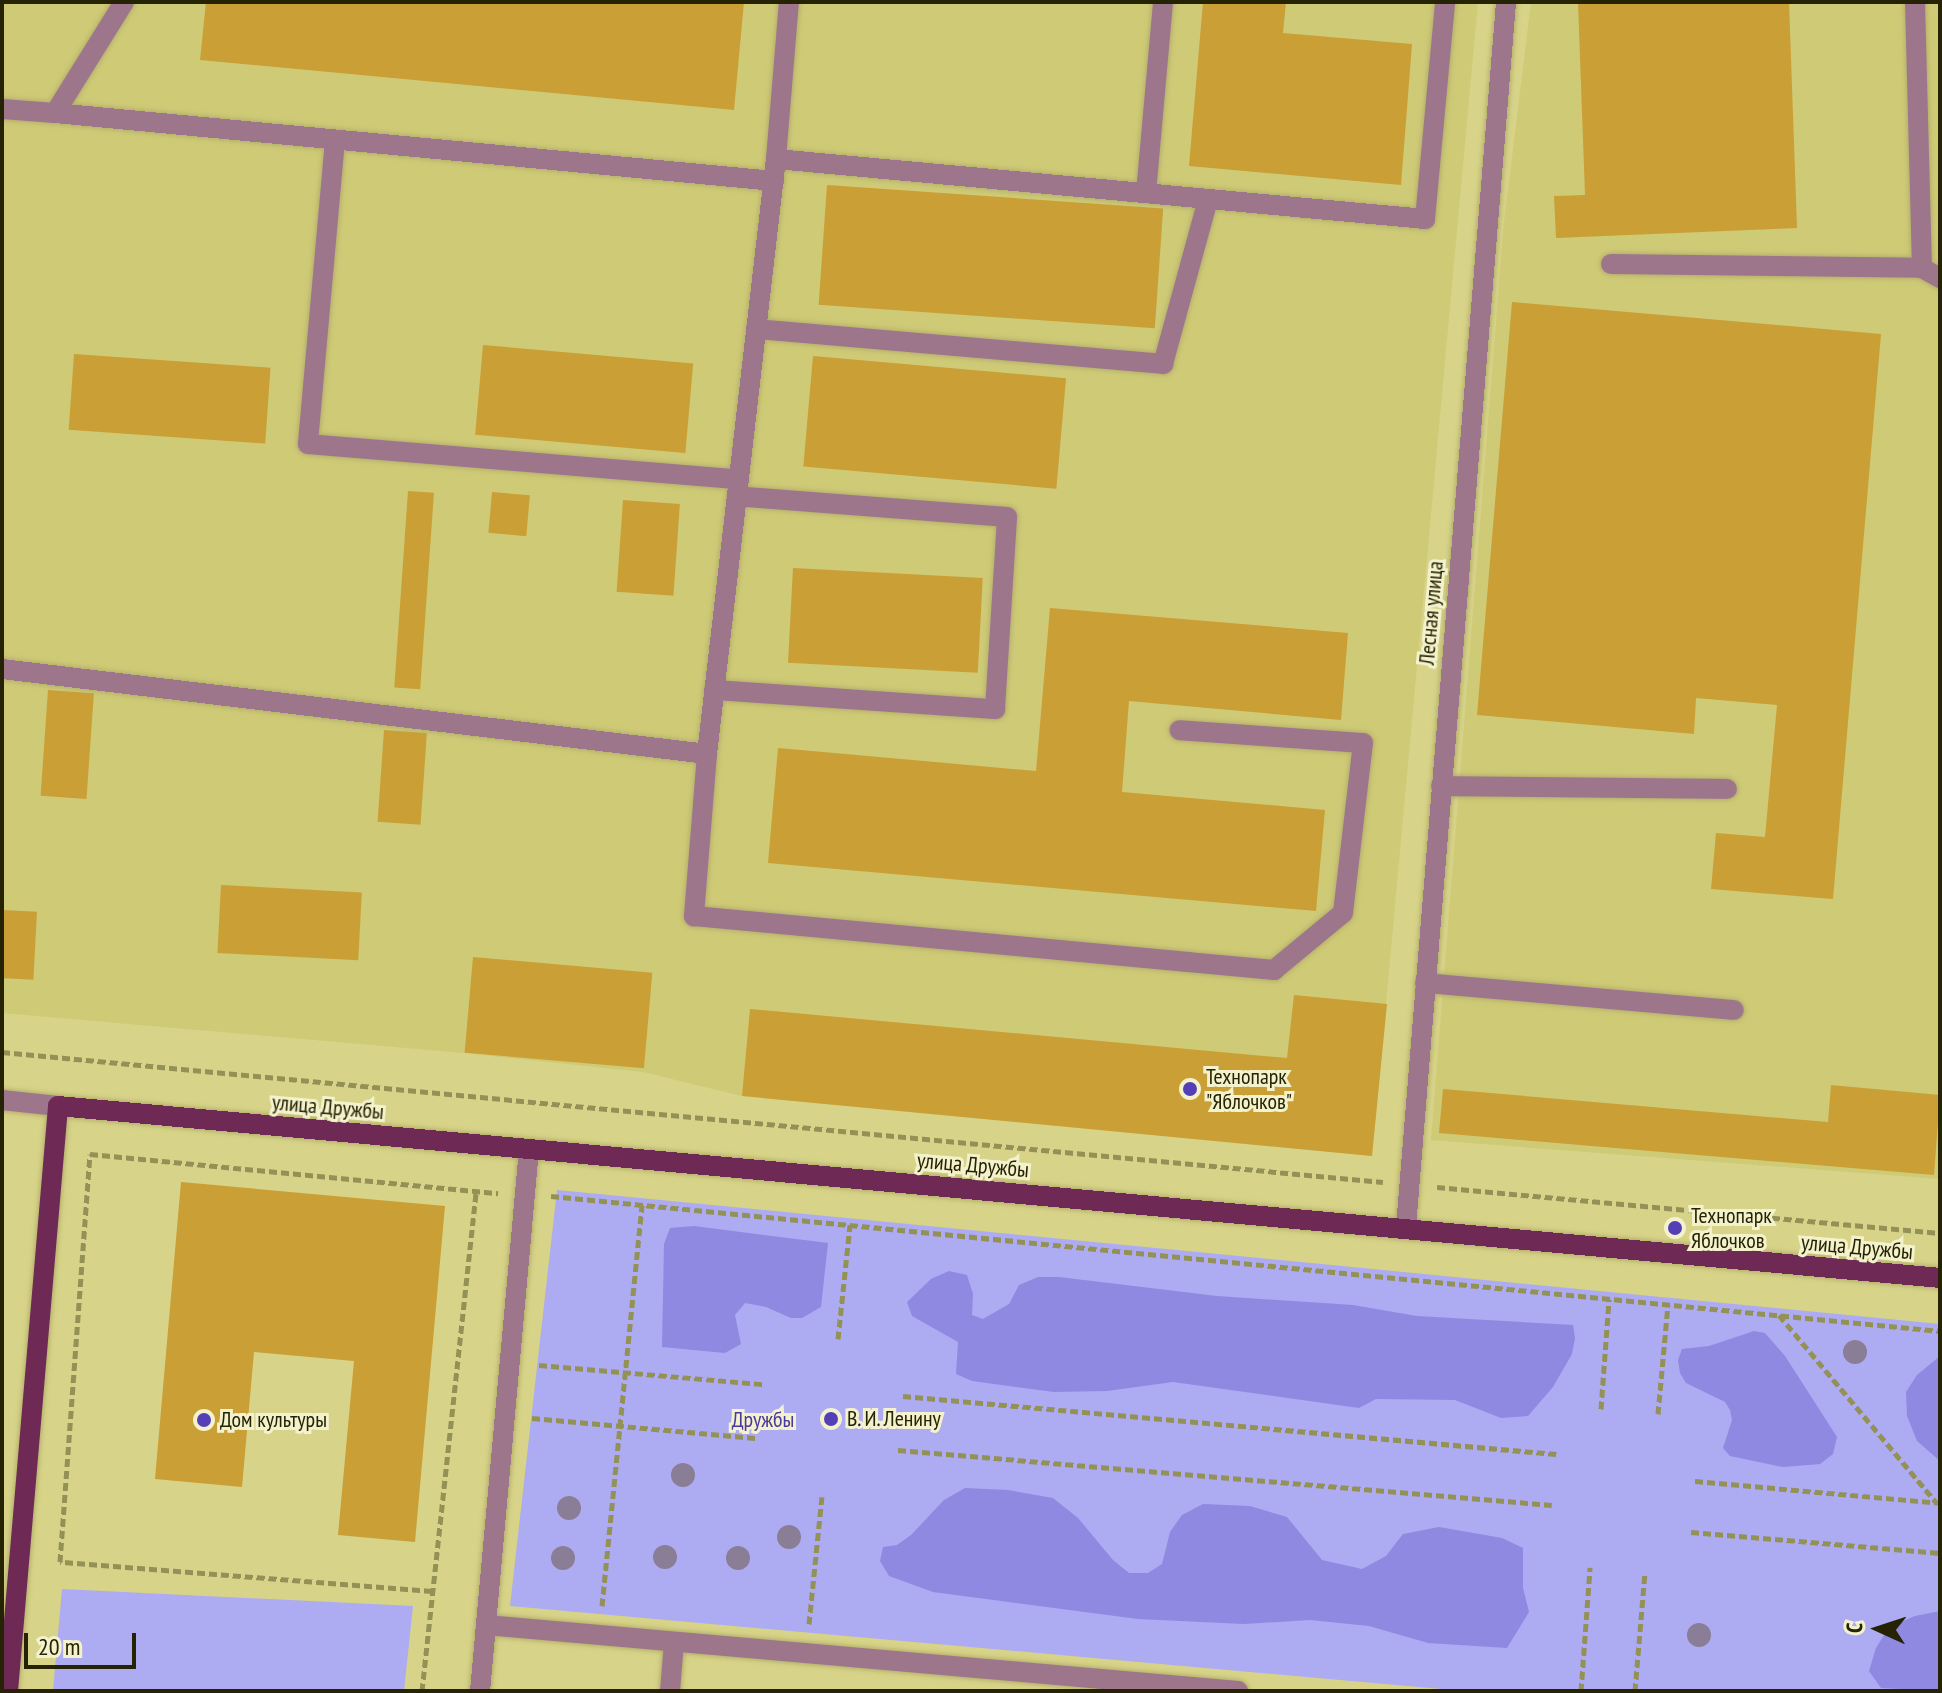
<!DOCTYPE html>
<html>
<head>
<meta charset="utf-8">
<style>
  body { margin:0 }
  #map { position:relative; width:1942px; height:1693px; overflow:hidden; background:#d7d388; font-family:"PT Sans Narrow",sans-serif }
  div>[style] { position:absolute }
  .built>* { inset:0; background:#cfca76 }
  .green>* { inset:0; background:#adabf2 }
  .forest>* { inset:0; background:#8f89e1 }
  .building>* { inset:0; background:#ca9f36; transform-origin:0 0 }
  .path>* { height:5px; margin-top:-2.5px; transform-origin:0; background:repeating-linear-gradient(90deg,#949156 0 8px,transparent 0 12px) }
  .roads { filter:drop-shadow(0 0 2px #b4b06e) drop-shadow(0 0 2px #b4b06e) }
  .minor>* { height:20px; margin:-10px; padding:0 10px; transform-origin:10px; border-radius:10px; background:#9e768c }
  .major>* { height:20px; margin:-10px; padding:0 10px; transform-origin:10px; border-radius:10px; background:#6e2a54 }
  .trees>* { width:24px; height:24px; margin:-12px; border-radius:50%; background:#897e95 }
  .dots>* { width:22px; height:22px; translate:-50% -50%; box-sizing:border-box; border:4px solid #f3f2cd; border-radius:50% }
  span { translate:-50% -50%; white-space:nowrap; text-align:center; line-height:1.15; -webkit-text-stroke:6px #f3f2cd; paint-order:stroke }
  .street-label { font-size:22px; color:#262304 }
  .poi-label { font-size:22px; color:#262304 }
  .left { translate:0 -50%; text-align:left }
  .park-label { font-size:22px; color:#4a399f }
  .frame { position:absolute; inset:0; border:4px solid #262304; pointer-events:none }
  .north { position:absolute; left:1838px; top:1589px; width:80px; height:80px; -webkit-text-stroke:6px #f3f2cd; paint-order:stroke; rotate:273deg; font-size:22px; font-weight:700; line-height:32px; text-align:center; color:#262304 }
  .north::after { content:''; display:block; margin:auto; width:28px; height:36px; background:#262304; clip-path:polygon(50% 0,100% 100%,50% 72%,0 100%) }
  .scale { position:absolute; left:24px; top:1633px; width:112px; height:36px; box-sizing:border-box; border:4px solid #262304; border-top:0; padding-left:10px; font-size:24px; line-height:28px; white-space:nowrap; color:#262304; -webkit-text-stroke:6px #f3f2cd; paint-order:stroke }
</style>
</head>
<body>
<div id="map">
  <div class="built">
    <i style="clip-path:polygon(2px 2px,1478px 2px,1372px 1156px,742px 1096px,643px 1072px,464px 1053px,2px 1013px)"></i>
    <i style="clip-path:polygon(1531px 2px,1940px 2px,1940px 1179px,1431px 1140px,1504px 223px)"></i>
  </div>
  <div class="green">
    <i style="clip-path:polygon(557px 1190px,1940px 1324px,1940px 1691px,1464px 1691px,510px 1606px)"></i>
    <i style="clip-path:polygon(62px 1589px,413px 1606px,404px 1691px,53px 1691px)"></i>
  </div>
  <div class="forest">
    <i style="clip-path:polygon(694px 1226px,828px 1243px,821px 1307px,802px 1318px,791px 1318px,766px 1307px,745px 1303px,735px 1315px,741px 1344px,725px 1353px,662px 1347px,664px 1244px,670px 1228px)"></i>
    <i style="clip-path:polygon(949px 1271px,967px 1275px,973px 1294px,972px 1315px,983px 1319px,1009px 1304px,1019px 1285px,1038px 1277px,1059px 1277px,1217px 1296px,1353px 1305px,1417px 1316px,1573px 1325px,1575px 1338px,1572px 1354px,1553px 1387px,1528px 1416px,1501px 1418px,1455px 1400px,1376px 1399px,1359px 1408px,1173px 1382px,1107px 1391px,1054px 1392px,972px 1381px,956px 1374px,958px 1342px,912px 1316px,907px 1302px,931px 1279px)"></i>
    <i style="clip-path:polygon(1754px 1331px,1765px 1333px,1785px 1356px,1837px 1437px,1833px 1454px,1820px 1464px,1783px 1467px,1730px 1456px,1723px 1448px,1732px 1420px,1730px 1410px,1725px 1402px,1686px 1383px,1680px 1373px,1678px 1360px,1682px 1349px,1709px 1346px)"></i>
    <i style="clip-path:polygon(1940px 1356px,1940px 1461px,1917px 1441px,1907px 1416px,1906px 1392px,1917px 1375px)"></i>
    <i style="clip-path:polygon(965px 1488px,1008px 1490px,1053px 1498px,1078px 1518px,1113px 1560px,1129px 1573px,1148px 1573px,1162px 1564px,1170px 1532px,1182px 1515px,1203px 1504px,1250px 1506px,1287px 1517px,1322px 1560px,1362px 1569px,1386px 1556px,1403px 1534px,1439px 1527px,1502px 1538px,1523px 1548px,1523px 1588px,1529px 1612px,1507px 1648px,1428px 1643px,1369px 1626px,1310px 1620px,1244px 1624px,1138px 1619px,933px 1592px,889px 1576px,880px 1561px,883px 1547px,897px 1545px,911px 1535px,944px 1500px)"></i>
    <i style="clip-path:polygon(1940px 1611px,1940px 1691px,1881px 1688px,1869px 1671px,1876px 1648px,1889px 1627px,1915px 1616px)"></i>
  </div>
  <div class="building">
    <i style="clip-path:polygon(206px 2px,744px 2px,734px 110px,200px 60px)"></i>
    <i style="clip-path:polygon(1203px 2px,1286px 2px,1283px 33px,1412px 44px,1401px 185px,1189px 166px)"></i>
    <i style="clip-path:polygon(1578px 2px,1789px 2px,1797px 228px,1556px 238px,1554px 196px,1585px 195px)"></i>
    <i style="left:827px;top:185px;width:337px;height:120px;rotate:4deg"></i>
    <i style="clip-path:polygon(1512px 302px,1881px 334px,1833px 899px,1711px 889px,1716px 833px,1765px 837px,1777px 705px,1696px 698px,1694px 734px,1477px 715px)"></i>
    <i style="left:483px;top:345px;width:211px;height:90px;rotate:5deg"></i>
    <i style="left:74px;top:354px;width:197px;height:76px;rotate:4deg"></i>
    <i style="left:813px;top:356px;width:254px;height:111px;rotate:5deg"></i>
    <i style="left:408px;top:491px;width:26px;height:197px;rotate:4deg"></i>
    <i style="left:492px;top:492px;width:38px;height:41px;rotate:5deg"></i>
    <i style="left:623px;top:500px;width:57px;height:92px;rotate:4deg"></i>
    <i style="left:793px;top:568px;width:190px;height:95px;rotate:3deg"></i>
    <i style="clip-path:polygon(1050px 608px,1348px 633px,1341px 720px,1129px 701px,1122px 792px,1325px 810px,1316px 911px,768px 863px,778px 748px,1036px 771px)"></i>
    <i style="left:48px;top:690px;width:46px;height:106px;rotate:4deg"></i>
    <i style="left:384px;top:730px;width:43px;height:92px;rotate:4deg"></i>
    <i style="left:221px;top:885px;width:141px;height:68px;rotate:3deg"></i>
    <i style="left:2px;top:910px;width:35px;height:68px;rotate:3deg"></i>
    <i style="left:473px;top:957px;width:180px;height:96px;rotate:5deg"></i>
    <i style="clip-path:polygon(1294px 995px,1387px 1004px,1372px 1156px,742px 1096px,750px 1009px,1287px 1058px)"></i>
    <i style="clip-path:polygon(1831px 1085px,1940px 1095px,1934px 1175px,1439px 1133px,1443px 1089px,1828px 1122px)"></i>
    <i style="clip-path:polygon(181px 1182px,445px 1206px,415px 1542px,338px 1535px,354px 1361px,254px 1352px,242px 1487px,155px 1479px)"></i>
  </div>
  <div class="path">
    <i style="left:2px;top:1052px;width:1387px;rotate:5.38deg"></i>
    <i style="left:1437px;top:1187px;width:505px;rotate:5.23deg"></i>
    <i style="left:551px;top:1196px;width:1396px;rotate:5.55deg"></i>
    <i style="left:1779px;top:1315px;width:244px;rotate:50deg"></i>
    <i style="left:838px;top:1339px;width:115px;rotate:-84deg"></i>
    <i style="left:539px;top:1365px;width:224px;rotate:4.9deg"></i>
    <i style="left:903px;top:1396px;width:656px;rotate:5.08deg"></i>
    <i style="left:1601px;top:1409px;width:110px;rotate:-85.8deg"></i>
    <i style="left:1658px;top:1414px;width:110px;rotate:-84.8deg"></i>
    <i style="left:532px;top:1418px;width:227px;rotate:5.1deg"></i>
    <i style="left:898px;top:1450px;width:656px;rotate:4.81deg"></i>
    <i style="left:1695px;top:1481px;width:246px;rotate:5.1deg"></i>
    <i style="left:1691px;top:1532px;width:250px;rotate:4.8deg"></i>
    <i style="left:432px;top:1591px;width:373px;rotate:-175.5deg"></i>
    <i style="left:60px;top:1562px;width:409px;rotate:-85.8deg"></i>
    <i style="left:90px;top:1154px;width:410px;rotate:5.5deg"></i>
    <i style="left:602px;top:1606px;width:403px;rotate:-84.3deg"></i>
    <i style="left:809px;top:1624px;width:128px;rotate:-84.2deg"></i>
    <i style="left:422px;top:1691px;width:501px;rotate:-83.81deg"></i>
    <i style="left:1581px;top:1691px;width:124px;rotate:-85.8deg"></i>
    <i style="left:1635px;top:1691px;width:119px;rotate:-85.2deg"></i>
  </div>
  <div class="roads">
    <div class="minor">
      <i style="left:1915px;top:2px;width:266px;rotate:88.5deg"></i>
      <i style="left:2px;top:109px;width:53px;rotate:4.3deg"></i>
      <i style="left:55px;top:113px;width:131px;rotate:-58.1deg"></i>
      <i style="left:55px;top:113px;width:722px;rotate:5.4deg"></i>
      <i style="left:335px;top:140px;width:305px;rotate:95.1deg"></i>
      <i style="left:308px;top:444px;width:431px;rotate:4.7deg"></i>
      <i style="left:776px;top:159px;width:652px;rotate:5.28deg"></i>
      <i style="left:1425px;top:219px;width:218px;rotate:-84.7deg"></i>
      <i style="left:1146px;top:193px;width:192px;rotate:-84.9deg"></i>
      <i style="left:1611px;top:264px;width:311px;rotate:0.7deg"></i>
      <i style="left:1922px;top:268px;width:21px;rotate:29deg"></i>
      <i style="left:756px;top:329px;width:409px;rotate:4.9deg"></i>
      <i style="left:1163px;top:364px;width:171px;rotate:-74.7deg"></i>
      <i style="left:2px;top:669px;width:710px;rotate:6.87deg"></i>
      <i style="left:707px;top:754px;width:163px;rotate:94.6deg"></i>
      <i style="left:694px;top:916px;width:583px;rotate:5.32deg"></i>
      <i style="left:1274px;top:970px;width:89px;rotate:-39.6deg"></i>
      <i style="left:1343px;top:913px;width:171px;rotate:-83.3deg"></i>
      <i style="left:1363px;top:743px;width:184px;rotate:-176deg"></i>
      <i style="left:714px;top:690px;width:282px;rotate:3.9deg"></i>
      <i style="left:995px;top:709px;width:192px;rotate:-86.4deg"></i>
      <i style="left:1007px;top:517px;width:271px;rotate:-175.6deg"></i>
      <i style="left:707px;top:754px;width:599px;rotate:-83.39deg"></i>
      <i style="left:776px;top:159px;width:158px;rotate:-85.3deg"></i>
      <i style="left:1441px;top:786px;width:286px;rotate:0.6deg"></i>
      <i style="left:1425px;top:983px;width:310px;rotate:5deg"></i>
      <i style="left:2px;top:1100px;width:56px;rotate:6.1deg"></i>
      <i style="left:1406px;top:1227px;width:1229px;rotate:-85.33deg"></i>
      <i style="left:486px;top:1625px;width:755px;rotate:5.02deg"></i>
      <i style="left:480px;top:1691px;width:544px;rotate:-84.83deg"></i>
      <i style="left:670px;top:1691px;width:49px;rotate:-85.3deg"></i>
    </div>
    <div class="major">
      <i style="left:8px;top:1691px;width:587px;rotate:-85.11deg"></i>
      <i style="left:58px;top:1106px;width:1890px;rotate:5.22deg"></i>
    </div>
  </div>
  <div class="trees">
    <i style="left:1855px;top:1352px"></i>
    <i style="left:683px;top:1475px"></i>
    <i style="left:569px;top:1508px"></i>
    <i style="left:789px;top:1537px"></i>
    <i style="left:665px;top:1557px"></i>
    <i style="left:563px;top:1558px"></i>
    <i style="left:738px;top:1558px"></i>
    <i style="left:1699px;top:1635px"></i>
  </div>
  <div class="dots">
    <i style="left:1190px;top:1089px;background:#553fb7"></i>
    <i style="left:1675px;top:1228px;background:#553fb7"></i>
    <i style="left:831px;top:1419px;background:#553fb7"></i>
    <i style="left:204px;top:1420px;background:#553fb7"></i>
  </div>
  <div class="street-label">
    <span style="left:1431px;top:613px;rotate:-85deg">Лесная улица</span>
    <span style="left:328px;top:1107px;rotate:5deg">улица Дружбы</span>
    <span style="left:973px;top:1165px;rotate:5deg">улица Дружбы</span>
    <span style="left:1857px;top:1247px;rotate:5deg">улица Дружбы</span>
  </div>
  <div class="poi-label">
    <span class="left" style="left:1206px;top:1089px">Технопарк<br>"Яблочков"</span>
    <span class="left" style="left:1691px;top:1228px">Технопарк<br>Яблочков</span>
    <span class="left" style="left:847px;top:1419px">В. И. Ленину</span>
    <span class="left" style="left:220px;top:1420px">Дом культуры</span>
  </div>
  <div class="park-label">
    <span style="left:763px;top:1420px">Дружбы</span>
  </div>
  <div class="frame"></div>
  <div class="north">С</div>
  <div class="scale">20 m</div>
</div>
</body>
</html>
